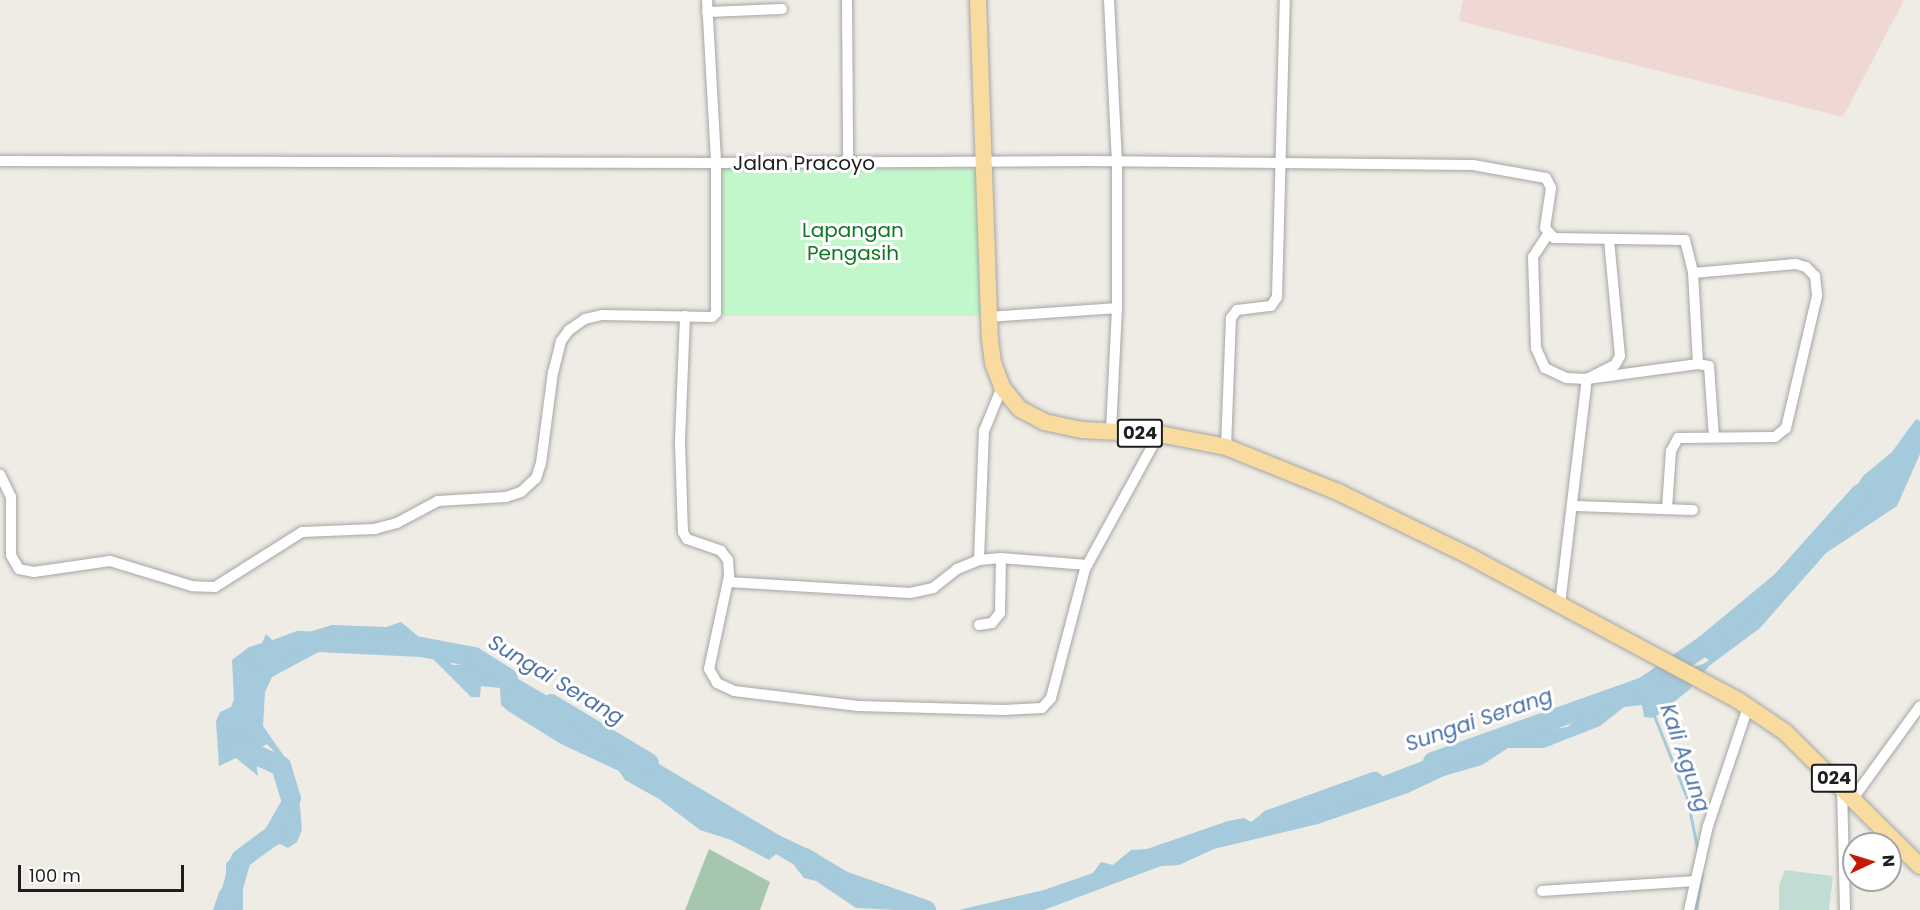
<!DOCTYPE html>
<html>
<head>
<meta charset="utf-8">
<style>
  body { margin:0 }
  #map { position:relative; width:1920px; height:910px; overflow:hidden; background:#eeece4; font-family:Poppins,sans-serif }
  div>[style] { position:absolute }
  .commercial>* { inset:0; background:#efd7d3 }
  .wetland>* { inset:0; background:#c1dcd2 }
  .cemetery>* { inset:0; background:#a6c7ae }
  .park>* { inset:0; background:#c2f7cb; transform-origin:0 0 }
  .water>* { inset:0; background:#a5cadb }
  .stream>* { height:3px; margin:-1.5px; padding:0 1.5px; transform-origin:1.5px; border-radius:1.5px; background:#a5cadb }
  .river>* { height:20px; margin:-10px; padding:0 10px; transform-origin:10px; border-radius:10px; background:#a5cadb }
  .roads { filter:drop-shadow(0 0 2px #a5a5a5) drop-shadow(0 0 2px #a5a5a5) }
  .minor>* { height:10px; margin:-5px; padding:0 5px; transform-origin:5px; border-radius:5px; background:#fff }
  .primary>* { height:16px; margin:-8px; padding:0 8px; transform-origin:8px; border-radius:8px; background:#f9db9f }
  span { translate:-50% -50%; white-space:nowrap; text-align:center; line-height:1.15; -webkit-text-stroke:6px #fff; paint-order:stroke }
  .shield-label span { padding:2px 4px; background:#fff; border:2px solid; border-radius:4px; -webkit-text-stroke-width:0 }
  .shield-label { font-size:18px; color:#1e1e1e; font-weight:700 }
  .street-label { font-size:20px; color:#1e1e1e }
  .park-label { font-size:20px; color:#0f7822 }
  .water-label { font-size:21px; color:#4d73aa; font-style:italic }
  .north { position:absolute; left:1842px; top:832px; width:60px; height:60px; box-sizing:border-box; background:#fff; border:2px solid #a5a5a5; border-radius:50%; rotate:86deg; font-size:16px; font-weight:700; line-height:24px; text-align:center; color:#1e1e1e }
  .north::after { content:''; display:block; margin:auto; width:21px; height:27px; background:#c51906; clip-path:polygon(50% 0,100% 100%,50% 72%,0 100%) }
  .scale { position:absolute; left:18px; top:865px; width:166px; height:27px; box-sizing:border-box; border:3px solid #1e1e1e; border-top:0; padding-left:8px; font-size:18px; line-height:21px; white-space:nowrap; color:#1e1e1e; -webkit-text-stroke:4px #fff; paint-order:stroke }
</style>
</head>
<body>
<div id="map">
  <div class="commercial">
    <i style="clip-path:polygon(1463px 0,1904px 0,1843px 117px,1459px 21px)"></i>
  </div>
  <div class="wetland">
    <i style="clip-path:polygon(1785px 870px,1833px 876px,1829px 910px,1779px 910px,1779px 885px)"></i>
  </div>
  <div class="cemetery">
    <i style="clip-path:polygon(709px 849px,770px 882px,760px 910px,685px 910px)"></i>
  </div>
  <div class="park">
    <i style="left:722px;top:168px;width:261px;height:148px"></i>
  </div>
  <div class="water">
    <i style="clip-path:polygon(1916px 419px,1920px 421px,1920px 454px,1897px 506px,1826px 553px,1760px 628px,1709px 666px,1690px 689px,1654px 718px,1644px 717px,1642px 705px,1624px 707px,1600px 726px,1544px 748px,1508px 748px,1482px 765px,1444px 776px,1408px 793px,1318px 824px,1214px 849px,1179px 865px,1161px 866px,1044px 910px,959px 910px,1044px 890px,1093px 873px,1101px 862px,1113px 865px,1131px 850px,1147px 849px,1228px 821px,1244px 818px,1251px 822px,1264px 812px,1301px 810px,1340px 799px,1355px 787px,1438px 755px,1495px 749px,1534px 732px,1567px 727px,1588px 711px,1618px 704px,1645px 683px,1703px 664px,1709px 660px,1704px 657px,1718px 636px,1773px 592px,1781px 578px,1826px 539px,1842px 518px,1849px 498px,1863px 476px,1892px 452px)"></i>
    <i style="clip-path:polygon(401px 622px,453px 665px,491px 663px,568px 708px,580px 728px,619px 748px,642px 754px,779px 835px,818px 854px,816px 857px,839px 887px,896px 910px,856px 908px,816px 881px,804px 878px,793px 864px,776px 854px,769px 860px,731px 840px,700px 830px,659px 799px,625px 780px,619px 771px,561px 744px,508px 711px,501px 705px,500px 688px,481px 686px,480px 697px,471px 697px,417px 643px,398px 636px,376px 641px,341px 640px,272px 677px,265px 692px,263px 726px,288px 762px,300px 806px,302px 830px,297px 842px,288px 848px,280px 844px,252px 857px,243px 888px,243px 910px,213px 910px,219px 892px,226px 883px,226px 864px,239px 848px,251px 854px,286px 793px,282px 760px,267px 744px,255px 751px,258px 776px,236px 758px,219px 766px,216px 721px,220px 712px,231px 707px,234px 699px,232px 660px,249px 647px,262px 643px,266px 634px,282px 649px,294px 645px,309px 632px,332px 625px,386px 627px)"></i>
  </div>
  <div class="stream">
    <i style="left:1653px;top:713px;width:92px;rotate:68.2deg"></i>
    <i style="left:1687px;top:798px;width:55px;rotate:78.5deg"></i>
    <i style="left:1696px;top:910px;width:37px;rotate:-81deg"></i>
  </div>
  <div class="river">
    <i style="left:256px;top:657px;width:46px;rotate:-20.4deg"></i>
    <i style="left:299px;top:641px;width:122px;rotate:2.8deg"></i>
    <i style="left:421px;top:647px;width:54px;rotate:10.7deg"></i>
    <i style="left:474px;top:657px;width:40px;rotate:32deg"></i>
    <i style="left:551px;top:704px;width:114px;rotate:31deg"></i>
    <i style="left:237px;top:741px;width:5px;rotate:101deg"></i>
    <i style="left:236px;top:746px;width:49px;rotate:24deg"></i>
    <i style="left:281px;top:766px;width:34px;rotate:73deg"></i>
    <i style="left:1433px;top:762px;width:224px;rotate:-19.6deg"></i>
    <i style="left:1644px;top:687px;width:74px;rotate:-34.5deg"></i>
    <i style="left:1705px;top:645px;width:100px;rotate:-39.7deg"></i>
    <i style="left:1782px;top:581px;width:118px;rotate:-48.1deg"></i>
    <i style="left:1269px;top:820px;width:112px;rotate:-19.9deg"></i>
    <i style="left:805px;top:858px;width:44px;rotate:31.2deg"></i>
    <i style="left:843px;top:881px;width:88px;rotate:19.3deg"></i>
    <i style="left:226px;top:910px;width:53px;rotate:-73.6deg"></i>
    <i style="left:241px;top:859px;width:42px;rotate:-36.3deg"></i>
  </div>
  <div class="roads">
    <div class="minor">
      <i style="left:707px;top:0;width:163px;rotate:86.8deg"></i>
      <i style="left:716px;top:163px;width:371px;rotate:-0.3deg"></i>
      <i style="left:1087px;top:161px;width:386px;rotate:0.6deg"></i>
      <i style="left:1473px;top:165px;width:74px;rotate:10.1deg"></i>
      <i style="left:1546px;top:178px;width:11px;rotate:63deg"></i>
      <i style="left:1551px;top:188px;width:40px;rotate:98.5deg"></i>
      <i style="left:1545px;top:228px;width:13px;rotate:48deg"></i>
      <i style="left:1554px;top:238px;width:131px;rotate:0.9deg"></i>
      <i style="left:1685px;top:240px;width:34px;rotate:76deg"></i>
      <i style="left:1693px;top:273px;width:103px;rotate:-5deg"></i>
      <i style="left:1796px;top:264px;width:10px;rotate:17deg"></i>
      <i style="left:1806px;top:267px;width:13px;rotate:45deg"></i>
      <i style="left:1815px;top:276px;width:20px;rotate:84deg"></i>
      <i style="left:1817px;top:296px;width:136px;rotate:103.2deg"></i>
      <i style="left:1786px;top:428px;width:14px;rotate:141deg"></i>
      <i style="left:1775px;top:437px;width:97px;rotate:179.4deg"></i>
      <i style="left:1678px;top:438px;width:15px;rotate:118deg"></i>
      <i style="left:1671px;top:451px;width:57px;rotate:94deg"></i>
      <i style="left:847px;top:0;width:163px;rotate:89.6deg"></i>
      <i style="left:1109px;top:0;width:162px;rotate:87.2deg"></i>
      <i style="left:1117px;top:162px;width:146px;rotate:90deg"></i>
      <i style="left:1117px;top:308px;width:124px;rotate:92.8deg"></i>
      <i style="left:707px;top:12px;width:75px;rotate:-2.3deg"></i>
      <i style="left:0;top:161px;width:716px;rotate:0.16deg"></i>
      <i style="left:716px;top:163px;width:150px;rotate:90deg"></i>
      <i style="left:716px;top:313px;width:6px;rotate:135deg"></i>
      <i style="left:712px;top:317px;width:110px;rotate:-179deg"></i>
      <i style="left:602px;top:315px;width:17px;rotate:167deg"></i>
      <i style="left:585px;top:319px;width:19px;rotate:145deg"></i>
      <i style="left:569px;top:330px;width:14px;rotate:126deg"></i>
      <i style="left:561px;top:341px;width:32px;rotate:104deg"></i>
      <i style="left:553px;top:372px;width:92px;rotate:97.5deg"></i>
      <i style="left:541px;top:463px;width:16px;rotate:108deg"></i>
      <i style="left:536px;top:478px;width:21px;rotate:137deg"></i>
      <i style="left:521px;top:492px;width:16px;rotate:162deg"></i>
      <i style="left:506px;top:497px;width:68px;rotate:176.6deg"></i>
      <i style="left:438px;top:501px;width:47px;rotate:151.8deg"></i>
      <i style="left:397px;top:523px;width:23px;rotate:165deg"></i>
      <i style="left:375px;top:529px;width:73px;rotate:177.6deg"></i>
      <i style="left:302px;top:532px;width:103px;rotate:147.7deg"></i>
      <i style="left:215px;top:587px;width:23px;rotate:-178deg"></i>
      <i style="left:192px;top:586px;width:86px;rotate:-163deg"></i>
      <i style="left:110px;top:561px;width:77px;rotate:171.8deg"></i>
      <i style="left:34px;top:572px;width:15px;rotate:-169deg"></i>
      <i style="left:19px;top:569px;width:16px;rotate:-120deg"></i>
      <i style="left:11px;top:555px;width:58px;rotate:-90deg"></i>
      <i style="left:11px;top:497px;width:25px;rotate:-116deg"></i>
      <i style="left:1548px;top:234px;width:27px;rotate:123deg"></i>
      <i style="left:1533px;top:257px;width:91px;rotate:88.1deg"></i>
      <i style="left:1536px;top:348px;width:22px;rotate:66deg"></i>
      <i style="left:1545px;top:368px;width:23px;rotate:25deg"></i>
      <i style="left:1566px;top:378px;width:21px;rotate:3deg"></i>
      <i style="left:1587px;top:379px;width:31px;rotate:-27deg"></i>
      <i style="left:1615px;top:365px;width:10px;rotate:-61deg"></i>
      <i style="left:1620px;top:356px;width:117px;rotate:-95.4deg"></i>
      <i style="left:685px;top:316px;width:127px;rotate:92.3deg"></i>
      <i style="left:680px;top:443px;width:89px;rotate:88.1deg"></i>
      <i style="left:683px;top:532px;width:8px;rotate:60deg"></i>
      <i style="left:687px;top:539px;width:36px;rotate:19deg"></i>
      <i style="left:721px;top:551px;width:11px;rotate:52deg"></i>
      <i style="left:728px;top:560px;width:16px;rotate:86deg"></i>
      <i style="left:729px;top:576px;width:95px;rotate:102.1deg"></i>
      <i style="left:709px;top:669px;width:16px;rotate:60deg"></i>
      <i style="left:717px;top:683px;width:19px;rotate:25deg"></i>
      <i style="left:734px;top:691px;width:125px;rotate:6.9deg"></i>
      <i style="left:858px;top:706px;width:145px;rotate:1.6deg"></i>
      <i style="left:1003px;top:710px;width:39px;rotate:-3deg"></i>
      <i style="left:1042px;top:708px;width:13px;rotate:-48deg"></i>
      <i style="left:1051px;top:698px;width:133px;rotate:-75.2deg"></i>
      <i style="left:1085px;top:569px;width:154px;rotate:-61.3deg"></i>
      <i style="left:989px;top:317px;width:128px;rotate:-4deg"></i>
      <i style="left:1698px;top:364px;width:11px;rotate:10deg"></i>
      <i style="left:1709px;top:366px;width:71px;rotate:86deg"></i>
      <i style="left:1226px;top:447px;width:129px;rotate:-87.8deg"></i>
      <i style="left:1231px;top:318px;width:10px;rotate:-53deg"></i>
      <i style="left:1237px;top:310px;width:34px;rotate:-7deg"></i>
      <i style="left:1271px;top:306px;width:11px;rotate:-56deg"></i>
      <i style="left:1277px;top:297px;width:297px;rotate:-88.5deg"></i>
      <i style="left:1573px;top:506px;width:120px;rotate:1.9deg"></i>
      <i style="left:979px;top:560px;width:129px;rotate:-87.8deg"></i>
      <i style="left:984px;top:431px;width:48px;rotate:-67.8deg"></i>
      <i style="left:728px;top:582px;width:182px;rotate:3.5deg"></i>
      <i style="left:910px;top:593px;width:24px;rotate:-12deg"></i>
      <i style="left:933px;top:588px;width:31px;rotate:-38deg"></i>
      <i style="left:957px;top:569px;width:24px;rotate:-22deg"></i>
      <i style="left:979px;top:560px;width:22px;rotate:-5deg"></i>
      <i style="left:1001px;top:558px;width:86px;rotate:4.7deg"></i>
      <i style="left:1560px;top:604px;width:227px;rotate:-83.2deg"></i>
      <i style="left:1587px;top:379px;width:112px;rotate:-7.7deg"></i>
      <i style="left:1698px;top:364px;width:91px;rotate:-93.1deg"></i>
      <i style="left:979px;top:625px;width:13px;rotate:-9deg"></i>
      <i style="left:992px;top:623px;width:13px;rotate:-51deg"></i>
      <i style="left:1000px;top:613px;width:55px;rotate:-89deg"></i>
      <i style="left:1842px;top:788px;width:122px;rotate:88.6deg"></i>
      <i style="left:1854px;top:797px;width:112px;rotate:-54deg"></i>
      <i style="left:1542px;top:891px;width:153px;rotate:-3.7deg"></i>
      <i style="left:1689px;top:910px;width:86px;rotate:-77.3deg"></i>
      <i style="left:1708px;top:826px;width:126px;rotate:-71.4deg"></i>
    </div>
    <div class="primary">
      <i style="left:978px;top:0;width:339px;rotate:88deg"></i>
      <i style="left:990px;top:339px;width:24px;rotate:83deg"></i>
      <i style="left:993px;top:363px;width:26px;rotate:69deg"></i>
      <i style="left:1002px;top:387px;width:28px;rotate:51deg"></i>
      <i style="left:1020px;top:409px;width:27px;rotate:28deg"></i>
      <i style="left:1044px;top:422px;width:38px;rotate:12deg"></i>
      <i style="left:1081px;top:430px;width:78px;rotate:2.9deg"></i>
      <i style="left:1159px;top:434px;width:68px;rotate:11deg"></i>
      <i style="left:1226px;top:447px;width:121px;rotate:21.9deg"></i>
      <i style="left:1338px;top:492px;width:148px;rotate:26deg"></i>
      <i style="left:1471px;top:557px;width:304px;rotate:28.2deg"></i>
      <i style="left:1739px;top:701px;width:55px;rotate:34deg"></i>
      <i style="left:1785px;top:732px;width:190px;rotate:44.8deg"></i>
    </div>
  </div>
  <div class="shield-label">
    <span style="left:1140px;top:433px">024</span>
    <span style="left:1834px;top:778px">024</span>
  </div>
  <div class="street-label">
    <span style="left:804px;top:163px">Jalan Pracoyo</span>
  </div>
  <div class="park-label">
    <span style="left:853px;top:242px">Lapangan<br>Pengasih</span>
  </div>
  <div class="water-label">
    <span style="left:556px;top:680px;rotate:31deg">Sungai Serang</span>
    <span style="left:1479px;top:720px;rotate:-19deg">Sungai Serang</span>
    <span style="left:1685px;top:758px;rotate:71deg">Kali Agung</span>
  </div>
  <div class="north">N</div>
  <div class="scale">100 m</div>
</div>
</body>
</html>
